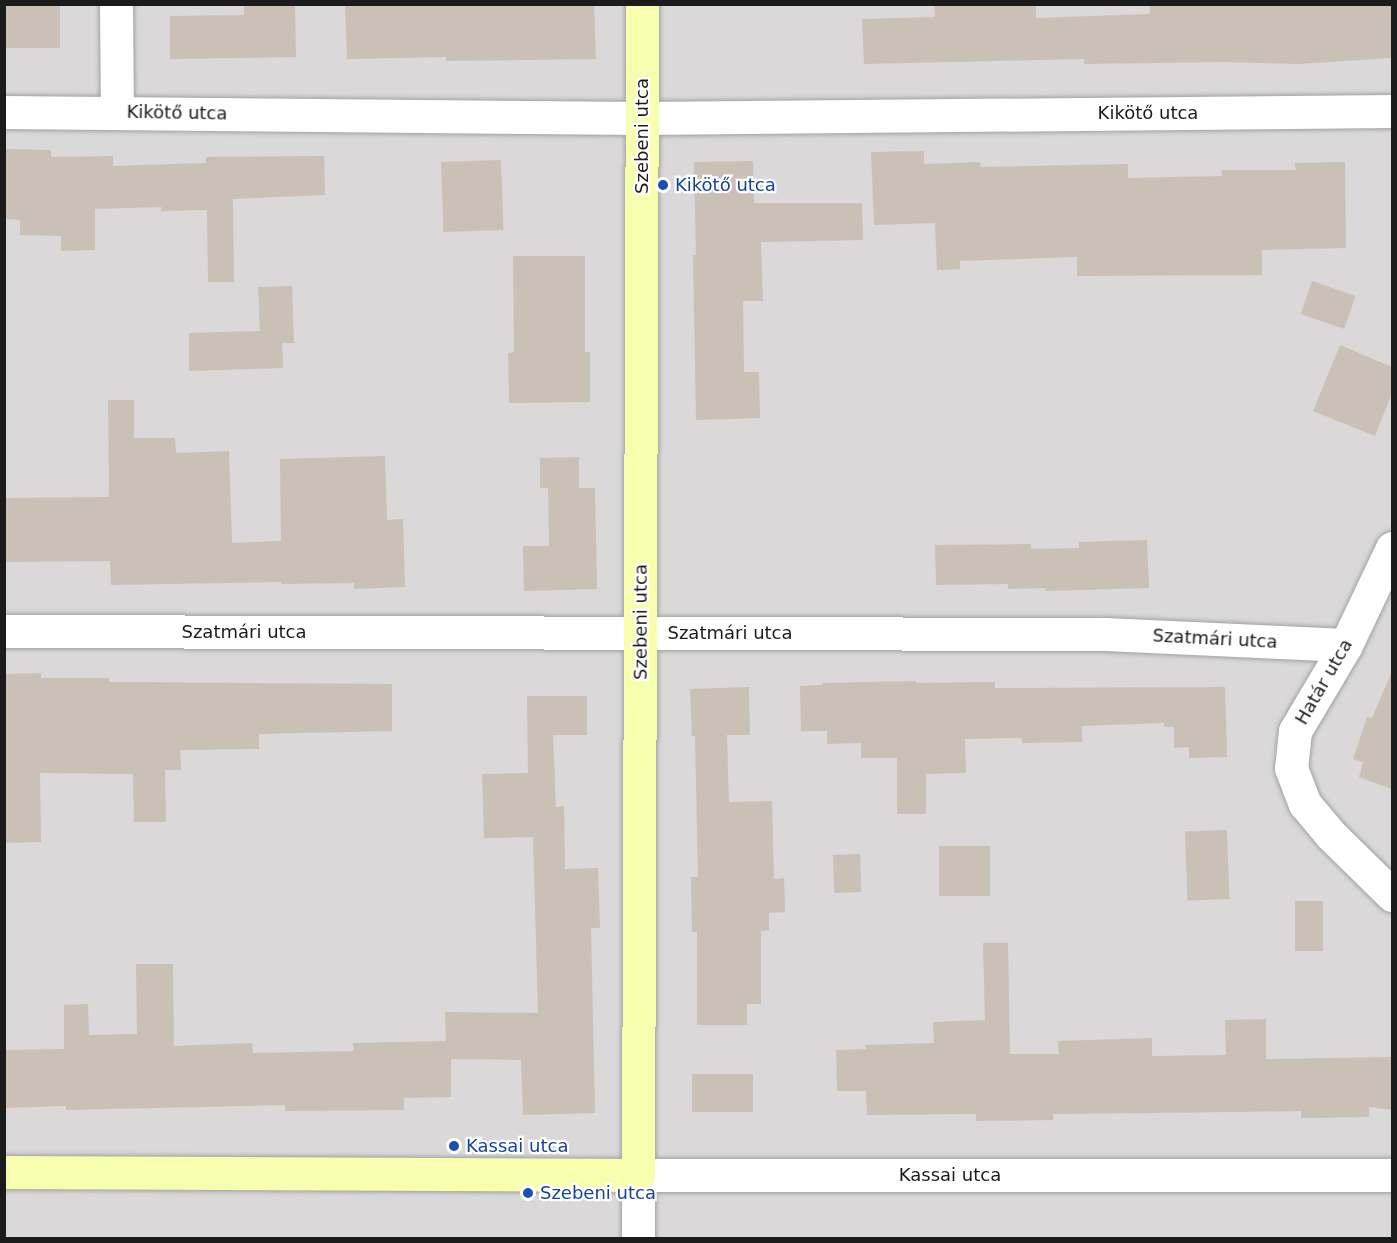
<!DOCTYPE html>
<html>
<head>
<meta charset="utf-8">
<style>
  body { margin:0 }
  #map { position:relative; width:1397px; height:1243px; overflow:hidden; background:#eeeae0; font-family:"DejaVu Sans",sans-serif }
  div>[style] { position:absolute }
  .residential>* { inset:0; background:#dad8d8; transform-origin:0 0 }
  .building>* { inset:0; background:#cac0b6; transform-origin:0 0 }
  .roads { filter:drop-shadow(0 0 2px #a2a2a2) drop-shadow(0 0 2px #a2a2a2) }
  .street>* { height:33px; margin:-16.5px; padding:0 16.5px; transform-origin:16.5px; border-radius:16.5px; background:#fff }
  .secondary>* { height:33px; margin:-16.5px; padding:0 16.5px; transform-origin:16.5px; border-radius:16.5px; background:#f7feae }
  .dots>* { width:16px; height:16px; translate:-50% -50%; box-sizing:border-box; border:3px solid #fff; border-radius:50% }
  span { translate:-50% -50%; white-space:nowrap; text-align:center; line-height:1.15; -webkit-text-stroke:4.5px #fff; paint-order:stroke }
  .street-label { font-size:18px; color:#1b1b1b }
  .transit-label { font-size:18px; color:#164399 }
  .left { translate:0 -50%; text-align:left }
  .frame { position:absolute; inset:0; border:6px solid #1b1b1b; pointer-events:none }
</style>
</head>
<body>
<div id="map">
  <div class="residential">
    <i style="left:5px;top:5px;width:1387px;height:1233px"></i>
  </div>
  <div class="building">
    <i style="left:4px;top:4px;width:56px;height:44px"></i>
    <i style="clip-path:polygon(244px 4px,295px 4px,296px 57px,170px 59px,170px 16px,244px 15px)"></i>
    <i style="clip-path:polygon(403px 4px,594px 6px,596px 59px,446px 61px,446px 57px,347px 59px,345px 6px)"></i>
    <i style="clip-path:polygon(934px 4px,1036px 4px,1036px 18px,1150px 14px,1150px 4px,1392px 4px,1392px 58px,1298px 64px,1223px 62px,1084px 64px,1084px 59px,864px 64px,862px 19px,935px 17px)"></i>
    <i style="clip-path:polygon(4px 149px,51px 150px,51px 157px,113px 156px,113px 166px,206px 163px,206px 157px,324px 156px,325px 195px,233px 199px,234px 282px,208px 282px,207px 210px,161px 211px,161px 207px,95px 209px,95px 250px,61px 251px,61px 236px,20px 235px,20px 220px,4px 219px)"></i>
    <i style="clip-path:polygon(924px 151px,924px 164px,980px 162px,981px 167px,1128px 164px,1128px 178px,1222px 176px,1222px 170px,1296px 170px,1295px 163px,1345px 162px,1346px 248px,1262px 250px,1262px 275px,1077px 276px,1077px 257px,960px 261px,960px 269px,937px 270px,935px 223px,874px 225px,871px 152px)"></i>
    <i style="left:501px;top:160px;width:70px;height:60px;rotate:88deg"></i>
    <i style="clip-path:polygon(753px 161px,754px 203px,862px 203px,863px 240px,761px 242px,763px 301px,743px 301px,744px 372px,759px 372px,760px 418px,696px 420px,693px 255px,696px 255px,694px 162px)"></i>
    <i style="clip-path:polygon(513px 256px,585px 256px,585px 352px,590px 352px,590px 402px,509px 403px,508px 353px,514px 352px)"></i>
    <i style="left:1312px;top:281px;width:46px;height:35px;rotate:19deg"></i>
    <i style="clip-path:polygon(292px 286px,294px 343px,282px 343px,283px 368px,189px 371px,189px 333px,260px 331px,258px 287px)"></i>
    <i style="clip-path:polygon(1340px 345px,1392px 367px,1392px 393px,1375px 436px,1313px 411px)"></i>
    <i style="clip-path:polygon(108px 400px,134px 400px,134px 438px,175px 438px,176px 453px,229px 451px,232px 543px,281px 541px,280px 459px,385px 456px,387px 520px,403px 519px,405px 587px,354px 589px,354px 583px,281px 584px,281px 582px,111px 585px,110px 561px,4px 562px,4px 498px,109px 497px)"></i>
    <i style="clip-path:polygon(579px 457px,579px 488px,595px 488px,597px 589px,524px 591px,523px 546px,549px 546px,548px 488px,540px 488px,540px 458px)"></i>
    <i style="clip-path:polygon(1147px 540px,1149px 588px,1045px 591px,1045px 588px,1008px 589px,1008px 584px,936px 585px,935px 545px,1031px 544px,1031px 549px,1079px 548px,1079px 542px)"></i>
    <i style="clip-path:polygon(1392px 671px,1392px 789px,1359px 777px,1363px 762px,1353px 759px,1367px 717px,1372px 718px)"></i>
    <i style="clip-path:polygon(41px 673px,41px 678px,109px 678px,109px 682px,392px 684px,392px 731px,259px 734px,259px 749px,180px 750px,181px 770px,165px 770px,166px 822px,134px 822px,133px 774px,40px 773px,41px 842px,4px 843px,4px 674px)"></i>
    <i style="clip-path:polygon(916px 681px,916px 683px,995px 682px,995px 688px,1225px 687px,1227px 757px,1189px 758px,1189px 747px,1174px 748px,1174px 727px,1164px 727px,1164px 723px,1082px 726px,1082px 742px,1022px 743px,1022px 738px,965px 739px,966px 773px,926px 774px,926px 814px,897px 814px,897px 758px,861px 758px,861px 743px,827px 744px,827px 731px,801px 731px,800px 686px,823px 685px,822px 683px)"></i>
    <i style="clip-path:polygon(749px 687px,750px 735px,727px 735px,729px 802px,772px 801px,774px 879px,784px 878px,785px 912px,769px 913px,769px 930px,761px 931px,761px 1004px,747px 1004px,747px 1025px,697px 1025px,697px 932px,692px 932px,691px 877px,698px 877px,695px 736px,692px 736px,690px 689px)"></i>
    <i style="clip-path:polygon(527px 696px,587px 696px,587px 735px,553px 735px,556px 807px,564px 806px,565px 869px,598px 868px,600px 928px,591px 928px,595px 1113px,523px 1115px,521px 1060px,451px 1059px,451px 1097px,404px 1098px,404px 1110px,285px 1111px,285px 1105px,66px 1110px,66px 1106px,4px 1108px,4px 1050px,64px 1049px,64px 1005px,88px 1004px,89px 1035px,137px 1034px,136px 964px,173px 964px,174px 1046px,252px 1043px,253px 1053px,354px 1051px,353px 1043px,446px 1041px,445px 1012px,538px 1013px,533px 837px,484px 838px,482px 774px,528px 773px)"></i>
    <i style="left:1227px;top:830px;width:69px;height:42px;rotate:88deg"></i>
    <i style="left:939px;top:846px;width:51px;height:50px"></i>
    <i style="left:860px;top:854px;width:38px;height:27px;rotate:88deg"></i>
    <i style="left:1295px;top:901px;width:28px;height:50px"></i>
    <i style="clip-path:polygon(983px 943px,1008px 943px,1010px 1054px,1059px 1054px,1058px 1041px,1152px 1038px,1152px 1056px,1226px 1055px,1225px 1020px,1266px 1019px,1266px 1059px,1392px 1057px,1392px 1110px,1369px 1107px,1369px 1117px,1301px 1118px,1301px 1111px,1154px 1113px,1053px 1114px,1053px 1120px,976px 1121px,976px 1114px,867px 1115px,866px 1091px,837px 1091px,836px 1050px,866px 1049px,865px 1045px,934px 1043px,933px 1022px,985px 1020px)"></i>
    <i style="left:753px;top:1074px;width:38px;height:61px;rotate:90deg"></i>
  </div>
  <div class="roads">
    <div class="street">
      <i style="left:116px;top:4px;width:109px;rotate:89.5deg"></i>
      <i style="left:4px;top:112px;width:638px;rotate:0.54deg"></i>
      <i style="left:642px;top:118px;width:750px;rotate:-0.53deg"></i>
      <i style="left:1392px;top:548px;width:107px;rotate:115.4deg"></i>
      <i style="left:1346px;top:645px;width:100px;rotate:120.7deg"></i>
      <i style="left:1295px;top:731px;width:37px;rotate:96deg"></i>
      <i style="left:1291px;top:768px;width:39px;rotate:69deg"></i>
      <i style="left:1305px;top:804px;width:40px;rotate:50deg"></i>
      <i style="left:1331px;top:835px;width:86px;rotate:44.5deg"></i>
      <i style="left:4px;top:631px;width:1101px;rotate:0.16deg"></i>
      <i style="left:1105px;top:634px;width:241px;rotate:2.6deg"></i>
      <i style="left:638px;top:1238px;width:63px;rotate:-90deg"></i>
      <i style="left:638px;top:1175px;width:754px"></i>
    </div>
    <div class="secondary">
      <i style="left:4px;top:1172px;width:634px;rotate:0.27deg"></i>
      <i style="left:638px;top:1175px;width:1171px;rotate:-89.8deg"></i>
    </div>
  </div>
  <div class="dots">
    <i style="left:663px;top:185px;background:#1a4fb4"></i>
    <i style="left:454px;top:1146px;background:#1a4fb4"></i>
    <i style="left:528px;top:1193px;background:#1a4fb4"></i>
  </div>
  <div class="street-label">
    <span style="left:177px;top:113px;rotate:1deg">Kikötő utca</span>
    <span style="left:1148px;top:113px">Kikötő utca</span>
    <span style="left:642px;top:136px;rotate:-90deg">Szebeni utca</span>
    <span style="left:641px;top:622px;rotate:-90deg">Szebeni utca</span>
    <span style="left:244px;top:632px">Szatmári utca</span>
    <span style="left:730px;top:633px">Szatmári utca</span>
    <span style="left:1215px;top:639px;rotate:3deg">Szatmári utca</span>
    <span style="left:1324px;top:682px;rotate:-60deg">Határ utca</span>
    <span style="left:950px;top:1175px">Kassai utca</span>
  </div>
  <div class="transit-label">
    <span class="left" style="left:675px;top:185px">Kikötő utca</span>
    <span class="left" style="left:466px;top:1146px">Kassai utca</span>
    <span class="left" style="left:540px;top:1193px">Szebeni utca</span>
  </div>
  <div class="frame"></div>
</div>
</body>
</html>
